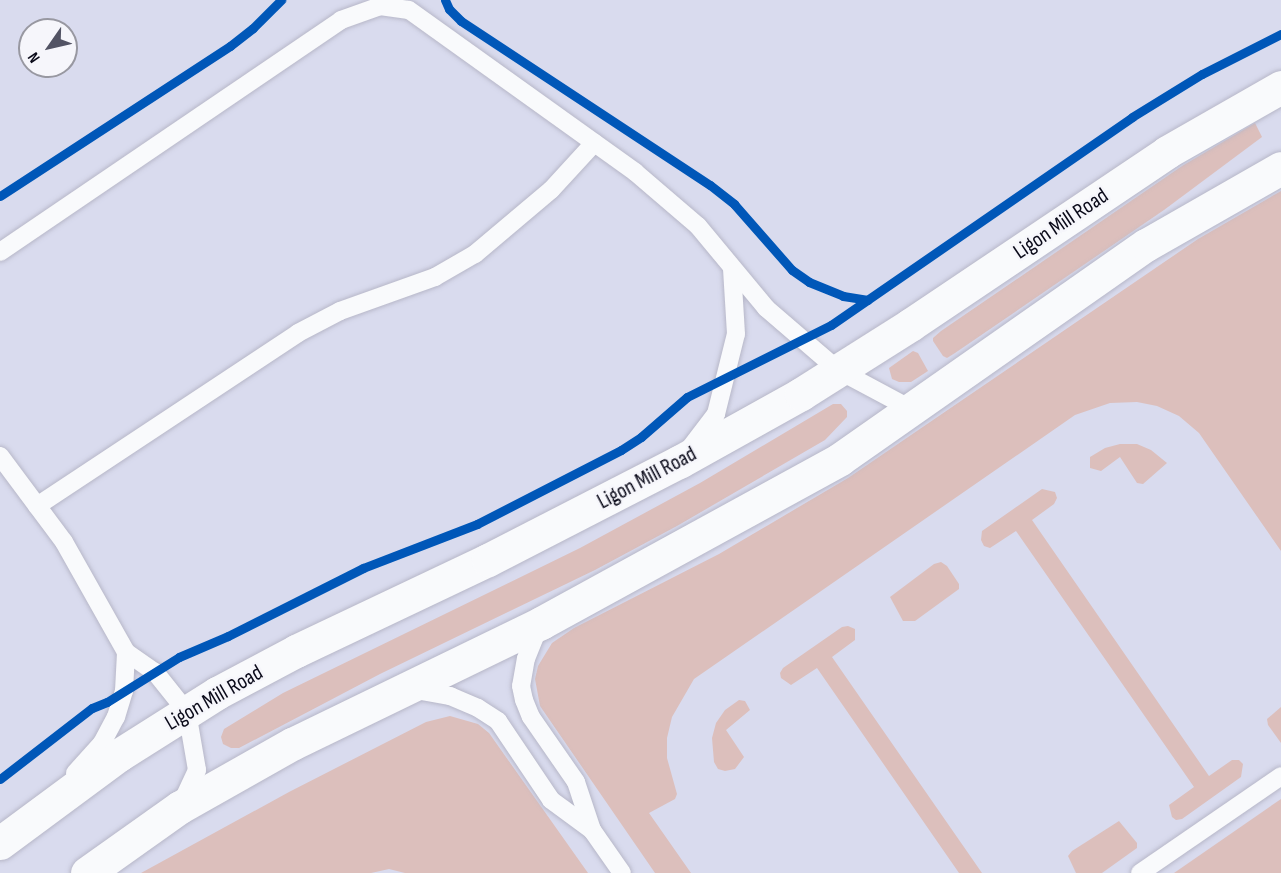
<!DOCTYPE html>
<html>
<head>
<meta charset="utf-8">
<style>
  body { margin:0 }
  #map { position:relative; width:1281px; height:873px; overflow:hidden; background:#d9dbee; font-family:"Sofia Sans Condensed",sans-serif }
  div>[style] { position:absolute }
  .green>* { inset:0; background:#dcbfbc }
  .roads { filter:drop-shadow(0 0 2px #b7b7c8) drop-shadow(0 0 2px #b7b7c8) }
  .service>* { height:18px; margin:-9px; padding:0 9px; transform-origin:9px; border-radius:9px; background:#f9fafc }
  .secondary>* { height:33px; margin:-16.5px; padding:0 16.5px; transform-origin:16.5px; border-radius:16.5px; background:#f9fafc }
  .cycleway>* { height:9px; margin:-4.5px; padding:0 4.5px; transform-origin:4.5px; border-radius:4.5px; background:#0057b8 }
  span { translate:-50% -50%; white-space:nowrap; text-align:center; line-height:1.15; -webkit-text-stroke:5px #f6f6fb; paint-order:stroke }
  .street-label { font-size:22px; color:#0a0a19 }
  .north { position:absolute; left:18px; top:18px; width:60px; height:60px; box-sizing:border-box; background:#f6f6fb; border:2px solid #9898a1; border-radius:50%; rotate:236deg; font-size:16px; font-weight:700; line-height:24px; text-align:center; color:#0a0a19 }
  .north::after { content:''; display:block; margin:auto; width:21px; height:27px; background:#525364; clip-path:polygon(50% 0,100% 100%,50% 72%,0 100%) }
</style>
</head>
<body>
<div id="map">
  <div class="green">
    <i style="clip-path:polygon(1255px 123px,1262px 137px,1164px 210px,955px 353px,947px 358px,943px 356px,933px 341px,933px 338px,941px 331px,1182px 166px)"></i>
    <i style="clip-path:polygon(1281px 191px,1281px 551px,1199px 433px,1179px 416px,1157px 406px,1137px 402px,1110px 403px,1075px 415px,694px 679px,672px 717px,667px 738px,667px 758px,677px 794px,675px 799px,649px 813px,691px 873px,655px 873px,540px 706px,535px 679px,538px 666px,552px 643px,574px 628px,719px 554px,848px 478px,1198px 239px)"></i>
    <i style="clip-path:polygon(913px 351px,918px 353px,928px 371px,911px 382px,899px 382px,892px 379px,889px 368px)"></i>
    <i style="clip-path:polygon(833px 404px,841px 404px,847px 411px,847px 417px,825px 440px,677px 526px,595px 570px,380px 674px,239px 748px,231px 748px,223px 744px,221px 737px,224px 729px,283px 693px,580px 548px,700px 483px)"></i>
    <i style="clip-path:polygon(1120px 444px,1137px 444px,1151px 450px,1167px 463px,1143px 484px,1137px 483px,1120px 457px,1101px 471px,1090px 468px,1090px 457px,1105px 448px)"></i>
    <i style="clip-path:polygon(1042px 489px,1055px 492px,1057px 498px,1054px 504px,1032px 520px,1209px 776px,1232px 760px,1239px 760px,1243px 764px,1241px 777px,1182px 819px,1176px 820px,1172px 817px,1169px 805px,1194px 787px,1016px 531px,990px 548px,984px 546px,981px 540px,982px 531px)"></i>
    <i style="clip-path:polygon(941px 562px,947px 566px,959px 584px,959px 589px,915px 621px,903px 621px,890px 597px,934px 564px)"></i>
    <i style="clip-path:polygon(848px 626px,855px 629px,855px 640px,832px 657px,982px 873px,959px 873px,817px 668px,791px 685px,781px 678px,780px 673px,783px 668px,842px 627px)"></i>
    <i style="clip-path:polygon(739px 700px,745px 701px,750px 710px,726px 730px,744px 757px,735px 769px,725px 771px,718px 769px,714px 762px,712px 738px,716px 723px,725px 710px)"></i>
    <i style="clip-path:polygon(1281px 707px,1281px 743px,1268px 725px,1267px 719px)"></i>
    <i style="clip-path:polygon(450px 716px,478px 724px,489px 733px,588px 873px,405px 873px,389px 869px,371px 873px,141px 873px,289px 792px,426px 722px)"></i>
    <i style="clip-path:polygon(1281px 799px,1281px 873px,1174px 873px)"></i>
    <i style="clip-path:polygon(1119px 821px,1137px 843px,1137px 848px,1102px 873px,1076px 873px,1068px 856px,1072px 851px)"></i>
  </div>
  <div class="roads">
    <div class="service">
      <i style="left:0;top:252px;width:412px;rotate:-34.2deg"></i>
      <i style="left:341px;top:20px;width:41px;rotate:-19.7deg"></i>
      <i style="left:380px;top:6px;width:29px;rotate:8deg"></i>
      <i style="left:409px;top:10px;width:278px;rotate:35.6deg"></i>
      <i style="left:635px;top:172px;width:83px;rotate:40.6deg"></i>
      <i style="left:698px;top:226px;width:107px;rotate:50.3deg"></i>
      <i style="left:766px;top:308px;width:95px;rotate:40.7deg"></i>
      <i style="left:838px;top:370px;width:83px;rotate:28.1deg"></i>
      <i style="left:690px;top:448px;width:43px;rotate:-52.6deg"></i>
      <i style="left:716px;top:414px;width:82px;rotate:-76deg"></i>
      <i style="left:736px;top:334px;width:65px;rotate:-93.5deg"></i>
      <i style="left:0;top:456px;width:107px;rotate:53.3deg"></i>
      <i style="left:64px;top:542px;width:126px;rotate:60.6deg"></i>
      <i style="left:126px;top:652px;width:35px;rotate:35deg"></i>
      <i style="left:155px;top:672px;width:51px;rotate:51.3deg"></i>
      <i style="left:187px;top:712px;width:59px;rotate:80.2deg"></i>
      <i style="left:197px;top:770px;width:35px;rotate:115deg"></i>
      <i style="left:37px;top:506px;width:313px;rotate:-33.5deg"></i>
      <i style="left:298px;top:333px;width:47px;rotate:-27.6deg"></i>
      <i style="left:340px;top:311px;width:101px;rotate:-19.7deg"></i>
      <i style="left:435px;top:277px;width:46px;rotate:-29.9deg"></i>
      <i style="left:475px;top:254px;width:99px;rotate:-40.1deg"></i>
      <i style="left:551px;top:190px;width:64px;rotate:-47.5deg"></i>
      <i style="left:540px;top:624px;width:37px;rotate:112deg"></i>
      <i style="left:526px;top:658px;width:28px;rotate:100deg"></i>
      <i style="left:521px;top:686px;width:14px;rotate:78deg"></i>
      <i style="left:524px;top:700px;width:18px;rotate:68deg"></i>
      <i style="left:531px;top:717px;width:79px;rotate:55.3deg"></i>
      <i style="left:576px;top:782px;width:51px;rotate:71.6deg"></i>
      <i style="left:592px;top:830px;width:52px;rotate:55.1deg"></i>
      <i style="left:410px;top:689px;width:41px;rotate:9.9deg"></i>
      <i style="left:450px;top:696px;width:30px;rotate:23deg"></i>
      <i style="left:478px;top:708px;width:24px;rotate:33deg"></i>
      <i style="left:498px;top:721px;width:95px;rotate:56.1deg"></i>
      <i style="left:551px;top:800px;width:51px;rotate:36.2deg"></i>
      <i style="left:75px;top:773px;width:40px;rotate:-48deg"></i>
      <i style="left:102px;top:743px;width:30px;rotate:-62deg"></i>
      <i style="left:116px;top:717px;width:27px;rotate:-73deg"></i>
      <i style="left:124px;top:691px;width:39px;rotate:-87deg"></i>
      <i style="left:1140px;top:873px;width:171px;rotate:-34.5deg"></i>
    </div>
    <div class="secondary">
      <i style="left:0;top:843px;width:148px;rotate:-36.5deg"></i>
      <i style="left:119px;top:755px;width:116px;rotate:-32.3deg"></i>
      <i style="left:217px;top:693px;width:89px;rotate:-28deg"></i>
      <i style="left:296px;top:651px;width:212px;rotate:-25.4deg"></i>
      <i style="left:488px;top:560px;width:215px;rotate:-27.2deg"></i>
      <i style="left:679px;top:462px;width:140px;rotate:-29.1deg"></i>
      <i style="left:801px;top:394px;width:129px;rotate:-32.3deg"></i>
      <i style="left:910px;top:325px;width:310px;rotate:-33.9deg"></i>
      <i style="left:1167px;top:152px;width:131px;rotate:-29.7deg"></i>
      <i style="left:87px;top:873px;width:114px;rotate:-35.4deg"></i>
      <i style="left:180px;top:807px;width:129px;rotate:-29.4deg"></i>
      <i style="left:292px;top:744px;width:277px;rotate:-25.9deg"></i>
      <i style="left:541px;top:623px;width:341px;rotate:-28.7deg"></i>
      <i style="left:840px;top:459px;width:373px;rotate:-35deg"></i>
      <i style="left:1146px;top:245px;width:155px;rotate:-29.7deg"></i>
    </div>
  </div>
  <div class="cycleway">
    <i style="left:445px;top:0;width:10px;rotate:66deg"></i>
    <i style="left:449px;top:9px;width:17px;rotate:45deg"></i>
    <i style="left:461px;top:21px;width:298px;rotate:33.4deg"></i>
    <i style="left:710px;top:185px;width:31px;rotate:38deg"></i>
    <i style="left:734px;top:204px;width:88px;rotate:48.7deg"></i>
    <i style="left:792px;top:270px;width:21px;rotate:35deg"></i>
    <i style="left:809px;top:282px;width:37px;rotate:22deg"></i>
    <i style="left:843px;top:296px;width:25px;rotate:9deg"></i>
    <i style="left:0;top:196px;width:275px;rotate:-33.1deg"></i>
    <i style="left:230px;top:46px;width:29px;rotate:-38deg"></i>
    <i style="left:253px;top:28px;width:40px;rotate:-45deg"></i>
    <i style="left:0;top:779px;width:116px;rotate:-37.7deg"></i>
    <i style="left:92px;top:708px;width:16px;rotate:-22deg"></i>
    <i style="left:107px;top:702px;width:85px;rotate:-32deg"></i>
    <i style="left:179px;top:657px;width:53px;rotate:-23.2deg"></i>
    <i style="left:228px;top:636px;width:151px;rotate:-26.7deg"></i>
    <i style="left:363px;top:568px;width:122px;rotate:-21.1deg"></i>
    <i style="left:477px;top:524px;width:162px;rotate:-27.2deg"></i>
    <i style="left:621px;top:450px;width:24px;rotate:-33deg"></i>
    <i style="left:641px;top:437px;width:61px;rotate:-41deg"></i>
    <i style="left:687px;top:397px;width:161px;rotate:-26.6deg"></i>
    <i style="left:831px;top:325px;width:366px;rotate:-34.6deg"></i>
    <i style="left:1132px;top:117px;width:82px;rotate:-31.6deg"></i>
    <i style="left:1202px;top:74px;width:89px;rotate:-26.9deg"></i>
  </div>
  <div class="street-label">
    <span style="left:1061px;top:224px;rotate:-34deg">Ligon Mill Road</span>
    <span style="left:647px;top:478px;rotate:-28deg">Ligon Mill Road</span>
    <span style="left:214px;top:698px;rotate:-30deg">Ligon Mill Road</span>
  </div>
  <div class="north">N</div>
</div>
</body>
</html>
